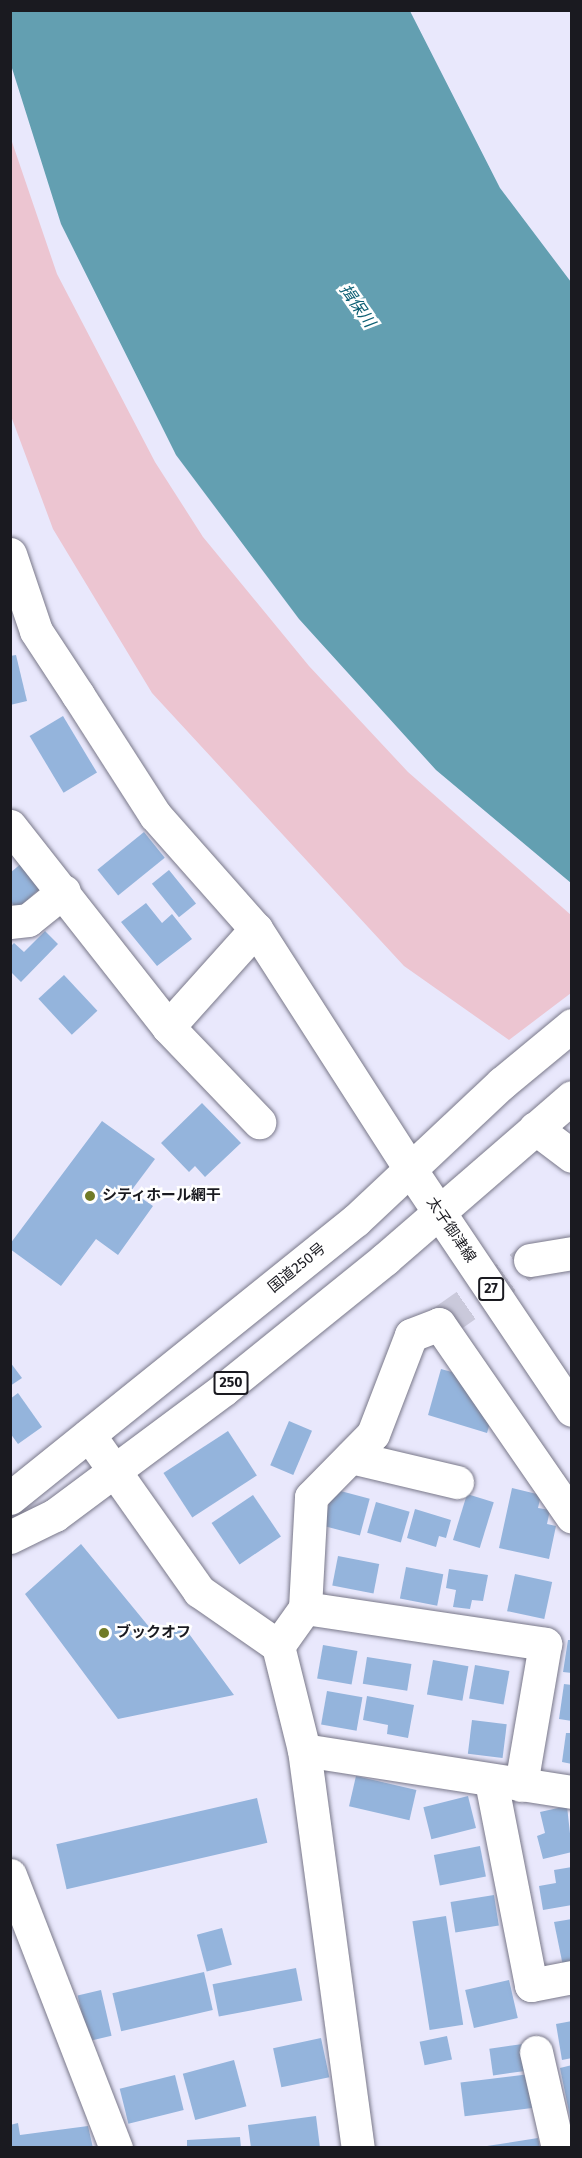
<!DOCTYPE html>
<html>
<head>
<meta charset="utf-8">
<style>
  body { margin:0 }
  #map { position:relative; width:582px; height:2158px; overflow:hidden; background:#e9e8fc; font-family:"Fira Sans","Noto Sans JP",sans-serif }
  div>[style] { position:absolute }
  .green>* { inset:0; background:#ecc5d1 }
  .water>* { inset:0; background:#639fb1 }
  .building>* { inset:0; background:#94b4dc; transform-origin:0 0 }
  .minor-tunnel>* { height:33px; margin-top:-16.5px; transform-origin:0; background:repeating-linear-gradient(90deg,#cac9db 0 33px,transparent 0 49px) }
  .roads { filter:drop-shadow(0 0 2px #797889) drop-shadow(0 0 2px #797889) }
  .minor>* { height:33px; margin:-16.5px; padding:0 16.5px; transform-origin:16.5px; border-radius:16.5px; background:#fff }
  .major>* { height:33px; margin:-16.5px; padding:0 16.5px; transform-origin:16.5px; border-radius:16.5px; background:#fff }
  .highway>* { height:33px; margin:-16.5px; padding:0 16.5px; transform-origin:16.5px; border-radius:16.5px; background:#fff }
  .dots>* { width:16px; height:16px; translate:-50% -50%; box-sizing:border-box; border:3px solid #fff; border-radius:50% }
  span { translate:-50% -50%; white-space:nowrap; text-align:center; line-height:1.15; -webkit-text-stroke:5px #fff; paint-order:stroke }
  .shield-label span { padding:2px 4px; background:#fff; border:2px solid; border-radius:4px; -webkit-text-stroke-width:0 }
  .shield-label { font-size:14px; color:#1a1a20; font-weight:700 }
  .poi-label { font-size:15px; color:#1a1a20; font-weight:700 }
  .left { translate:0 -50%; text-align:left }
  .street-label { font-size:15px; color:#1a1a20 }
  .water-label { font-size:16px; color:#0e6074; font-style:italic }
  .frame { position:absolute; inset:0; border:12px solid #1a1a20; pointer-events:none }
</style>
</head>
<body>
<div id="map">
  <div class="green">
    <i style="clip-path:polygon(10px 136px,57px 274px,155px 462px,203px 537px,309px 666px,408px 772px,571px 915px,571px 993px,509px 1040px,404px 966px,152px 693px,53px 529px,11px 416px)"></i>
  </div>
  <div class="water">
    <i style="clip-path:polygon(10px 11px,410px 11px,500px 188px,571px 282px,571px 883px,436px 770px,299px 619px,176px 455px,61px 224px,11px 65px)"></i>
  </div>
  <div class="building">
    <i style="clip-path:polygon(16px 655px,27px 701px,10px 705px,10px 656px)"></i>
    <i style="left:63px;top:716px;width:66px;height:39px;rotate:59deg"></i>
    <i style="left:144px;top:832px;width:33px;height:60px;rotate:51deg"></i>
    <i style="clip-path:polygon(23px 862px,44px 885px,17px 909px,10px 901px,10px 873px)"></i>
    <i style="left:169px;top:870px;width:43px;height:22px;rotate:51deg"></i>
    <i style="clip-path:polygon(146px 903px,162px 923px,172px 914px,192px 939px,157px 966px,121px 922px)"></i>
    <i style="clip-path:polygon(45px 931px,58px 944px,21px 982px,10px 971px,10px 947px,14px 943px,24px 952px)"></i>
    <i style="left:64px;top:975px;width:49px;height:35px;rotate:47deg"></i>
    <i style="clip-path:polygon(202px 1103px,241px 1143px,205px 1177px,195px 1166px,189px 1172px,161px 1143px)"></i>
    <i style="clip-path:polygon(102px 1121px,155px 1159px,131px 1191px,153px 1206px,118px 1255px,96px 1239px,61px 1286px,10px 1249px,10px 1244px)"></i>
    <i style="clip-path:polygon(10px 1362px,22px 1378px,10px 1386px)"></i>
    <i style="clip-path:polygon(441px 1369px,459px 1374px,490px 1423px,487px 1433px,428px 1415px)"></i>
    <i style="clip-path:polygon(18px 1393px,42px 1427px,18px 1444px,10px 1433px,10px 1399px)"></i>
    <i style="left:289px;top:1421px;width:25px;height:48px;rotate:23deg"></i>
    <i style="left:228px;top:1431px;width:53px;height:77px;rotate:57deg"></i>
    <i style="clip-path:polygon(512px 1488px,541px 1495px,538px 1508px,550px 1510px,547px 1524px,556px 1526px,549px 1559px,499px 1548px)"></i>
    <i style="left:333px;top:1489px;width:38px;height:38px;rotate:15deg"></i>
    <i style="left:467px;top:1494px;width:28px;height:48px;rotate:17deg"></i>
    <i style="left:253px;top:1495px;width:50px;height:50px;rotate:56deg"></i>
    <i style="left:376px;top:1502px;width:35px;height:32px;rotate:16deg"></i>
    <i style="clip-path:polygon(415px 1509px,451px 1520px,446px 1538px,439px 1536px,436px 1547px,407px 1538px)"></i>
    <i style="clip-path:polygon(81px 1544px,159px 1639px,184px 1627px,234px 1695px,118px 1719px,25px 1594px)"></i>
    <i style="left:338px;top:1556px;width:42px;height:30px;rotate:11deg"></i>
    <i style="left:406px;top:1567px;width:38px;height:32px;rotate:11deg"></i>
    <i style="clip-path:polygon(449px 1569px,488px 1575px,483px 1601px,472px 1600px,470px 1609px,453px 1607px,456px 1590px,446px 1588px)"></i>
    <i style="left:515px;top:1574px;width:38px;height:38px;rotate:12deg"></i>
    <i style="clip-path:polygon(568px 1640px,572px 1640px,572px 1673px,563px 1672px)"></i>
    <i style="left:323px;top:1645px;width:35px;height:34px;rotate:10deg"></i>
    <i style="left:367px;top:1657px;width:45px;height:27px;rotate:9deg"></i>
    <i style="left:433px;top:1660px;width:36px;height:35px;rotate:10deg"></i>
    <i style="left:475px;top:1665px;width:35px;height:34px;rotate:10deg"></i>
    <i style="clip-path:polygon(564px 1684px,572px 1685px,572px 1721px,559px 1719px)"></i>
    <i style="left:327px;top:1691px;width:36px;height:34px;rotate:10deg"></i>
    <i style="clip-path:polygon(367px 1696px,414px 1705px,408px 1738px,387px 1734px,388px 1725px,363px 1720px)"></i>
    <i style="left:472px;top:1720px;width:35px;height:34px;rotate:7deg"></i>
    <i style="clip-path:polygon(566px 1733px,572px 1733px,572px 1764px,562px 1762px)"></i>
    <i style="left:356px;top:1776px;width:62px;height:31px;rotate:13deg"></i>
    <i style="left:468px;top:1796px;width:33px;height:46px;rotate:76deg"></i>
    <i style="left:257px;top:1798px;width:46px;height:206px;rotate:77deg"></i>
    <i style="clip-path:polygon(567px 1806px,572px 1852px,543px 1859px,537px 1836px,545px 1833px,540px 1812px)"></i>
    <i style="left:480px;top:1846px;width:31px;height:47px;rotate:79deg"></i>
    <i style="clip-path:polygon(572px 1867px,572px 1905px,543px 1910px,539px 1886px,556px 1883px,554px 1870px)"></i>
    <i style="left:494px;top:1895px;width:31px;height:44px;rotate:81deg"></i>
    <i style="left:446px;top:1916px;width:110px;height:34px;rotate:81deg"></i>
    <i style="clip-path:polygon(572px 1919px,572px 1965px,563px 1966px,554px 1922px)"></i>
    <i style="left:222px;top:1928px;width:38px;height:26px;rotate:75deg"></i>
    <i style="left:296px;top:1968px;width:33px;height:85px;rotate:79deg"></i>
    <i style="left:204px;top:1972px;width:39px;height:94px;rotate:77deg"></i>
    <i style="left:509px;top:1980px;width:39px;height:45px;rotate:77deg"></i>
    <i style="left:101px;top:1990px;width:47px;height:24px;rotate:77deg"></i>
    <i style="clip-path:polygon(572px 2021px,572px 2058px,562px 2060px,556px 2024px)"></i>
    <i style="left:447px;top:2036px;width:24px;height:28px;rotate:78deg"></i>
    <i style="left:321px;top:2038px;width:40px;height:49px;rotate:78deg"></i>
    <i style="left:523px;top:2044px;width:27px;height:34px;rotate:82deg"></i>
    <i style="left:234px;top:2060px;width:48px;height:53px;rotate:75deg"></i>
    <i style="clip-path:polygon(572px 2065px,572px 2117px,570px 2117px,560px 2068px)"></i>
    <i style="left:530px;top:2074px;width:34px;height:70px;rotate:83deg"></i>
    <i style="left:175px;top:2075px;width:36px;height:57px;rotate:76deg"></i>
    <i style="clip-path:polygon(316px 2116px,320px 2148px,251px 2148px,248px 2125px)"></i>
    <i style="clip-path:polygon(18px 2123px,20px 2135px,88px 2126px,93px 2148px,10px 2148px,10px 2125px)"></i>
    <i style="clip-path:polygon(240px 2137px,241px 2148px,187px 2148px,187px 2140px)"></i>
    <i style="clip-path:polygon(538px 2138px,540px 2148px,487px 2148px,487px 2146px)"></i>
  </div>
  <div class="minor-tunnel">
    <i style="left:439px;top:1324px;width:111px;rotate:-35.1deg"></i>
  </div>
  <div class="roads">
    <div class="minor">
      <i style="left:10px;top:554px;width:81px;rotate:71.3deg"></i>
      <i style="left:36px;top:631px;width:77px;rotate:56.7deg"></i>
      <i style="left:78px;top:695px;width:143px;rotate:57.3deg"></i>
      <i style="left:155px;top:815px;width:152px;rotate:48.5deg"></i>
      <i style="left:256px;top:929px;width:285px;rotate:57.3deg"></i>
      <i style="left:10px;top:826px;width:256px;rotate:51.8deg"></i>
      <i style="left:168px;top:1027px;width:132px;rotate:46.2deg"></i>
      <i style="left:10px;top:922px;width:18px;rotate:-6deg"></i>
      <i style="left:28px;top:920px;width:46px;rotate:-38.9deg"></i>
      <i style="left:168px;top:1027px;width:132px;rotate:-48.1deg"></i>
      <i style="left:530px;top:1260px;width:43px;rotate:-9.5deg"></i>
      <i style="left:89px;top:1435px;width:191px;rotate:54.8deg"></i>
      <i style="left:199px;top:1591px;width:96px;rotate:34.8deg"></i>
      <i style="left:278px;top:1646px;width:107px;rotate:76deg"></i>
      <i style="left:304px;top:1750px;width:402px;rotate:82.3deg"></i>
      <i style="left:351px;top:1457px;width:109px;rotate:13.3deg"></i>
      <i style="left:305px;top:1608px;width:243px;rotate:8.5deg"></i>
      <i style="left:545px;top:1644px;width:143px;rotate:99.7deg"></i>
      <i style="left:278px;top:1646px;width:47px;rotate:-54.6deg"></i>
      <i style="left:305px;top:1608px;width:111px;rotate:-86.9deg"></i>
      <i style="left:311px;top:1497px;width:88px;rotate:-45.5deg"></i>
      <i style="left:373px;top:1434px;width:106px;rotate:-69deg"></i>
      <i style="left:411px;top:1335px;width:30px;rotate:-21deg"></i>
      <i style="left:439px;top:1324px;width:234px;rotate:55.4deg"></i>
      <i style="left:304px;top:1750px;width:271px;rotate:8.9deg"></i>
      <i style="left:491px;top:1781px;width:208px;rotate:78.9deg"></i>
      <i style="left:531px;top:1985px;width:42px;rotate:-11deg"></i>
      <i style="left:10px;top:1875px;width:293px;rotate:68.8deg"></i>
      <i style="left:536px;top:2052px;width:98px;rotate:77.1deg"></i>
    </div>
    <div class="major">
      <i style="left:535px;top:1128px;width:46px;rotate:37.1deg"></i>
      <i style="left:410px;top:1169px;width:290px;rotate:56.1deg"></i>
    </div>
    <div class="highway">
      <i style="left:10px;top:1498px;width:444px;rotate:-38.8deg"></i>
      <i style="left:356px;top:1220px;width:200px;rotate:-43.2deg"></i>
      <i style="left:502px;top:1083px;width:91px;rotate:-39.6deg"></i>
      <i style="left:10px;top:1537px;width:50px;rotate:-26.1deg"></i>
      <i style="left:55px;top:1515px;width:211px;rotate:-36.7deg"></i>
      <i style="left:224px;top:1389px;width:207px;rotate:-38.9deg"></i>
      <i style="left:385px;top:1259px;width:247px;rotate:-40.9deg"></i>
    </div>
  </div>
  <div class="dots">
    <i style="left:90px;top:1196px;background:#707b27"></i>
    <i style="left:104px;top:1633px;background:#707b27"></i>
  </div>
  <div class="shield-label">
    <span style="left:491px;top:1289px">27</span>
    <span style="left:231px;top:1383px">250</span>
  </div>
  <div class="poi-label">
    <span class="left" style="left:102px;top:1196px">シティホール網干</span>
    <span class="left" style="left:116px;top:1633px">ブックオフ</span>
  </div>
  <div class="street-label">
    <span style="left:451px;top:1230px;rotate:56deg">太子御津線</span>
    <span style="left:297px;top:1268px;rotate:-39deg">国道250号</span>
  </div>
  <div class="water-label">
    <span style="left:357px;top:306px;rotate:55deg">揖保川</span>
  </div>
  <div class="frame"></div>
</div>
</body>
</html>
